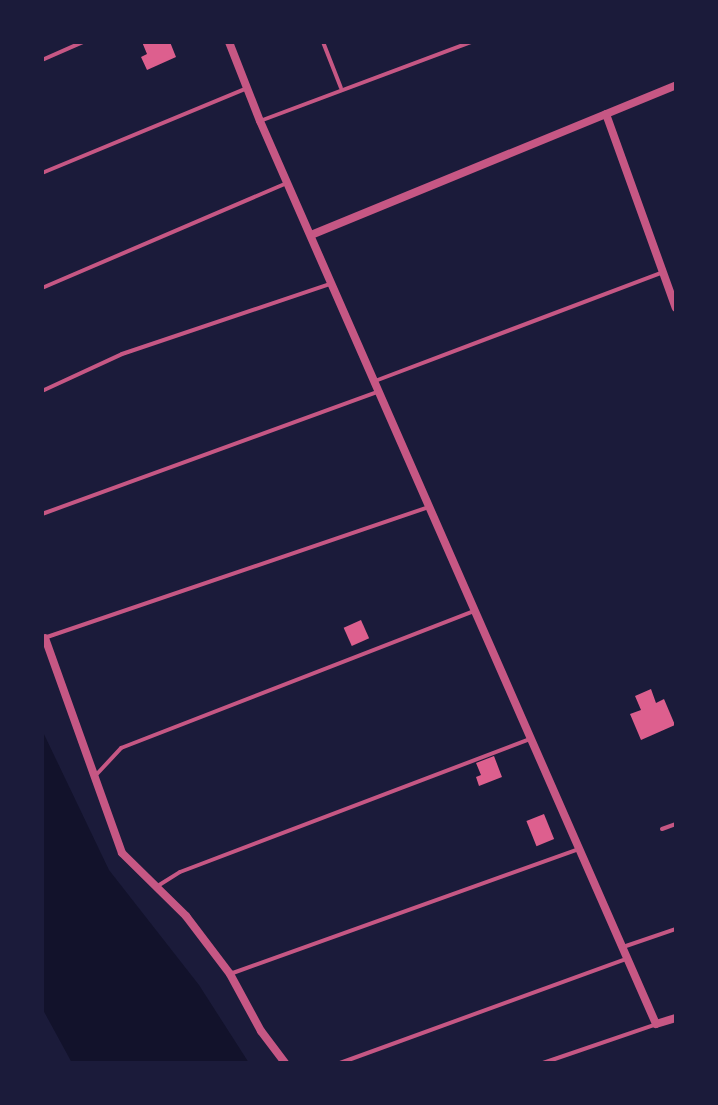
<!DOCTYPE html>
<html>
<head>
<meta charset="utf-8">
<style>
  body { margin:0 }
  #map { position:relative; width:718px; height:1105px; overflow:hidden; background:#1b1b3a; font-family:"Fira Sans",sans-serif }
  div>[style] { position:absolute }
  .water>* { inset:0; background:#12122b }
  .building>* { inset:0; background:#dd5f8e; transform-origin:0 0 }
  .service>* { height:4px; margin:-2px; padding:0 2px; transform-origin:2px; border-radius:2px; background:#c65784 }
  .minor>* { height:8px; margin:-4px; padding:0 4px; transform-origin:4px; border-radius:4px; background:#c65784 }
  span { translate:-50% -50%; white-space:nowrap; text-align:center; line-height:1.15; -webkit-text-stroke:8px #1b1b3a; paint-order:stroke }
  .frame { position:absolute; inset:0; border:44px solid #1b1b3a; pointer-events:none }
</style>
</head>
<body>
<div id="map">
  <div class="water">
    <i style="clip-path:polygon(42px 730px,109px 870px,199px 985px,249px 1063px,72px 1063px,42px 1008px)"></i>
  </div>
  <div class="building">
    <i style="clip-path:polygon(142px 42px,170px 42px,176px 57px,147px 70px,141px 57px,147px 54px)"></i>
    <i style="left:361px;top:620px;width:20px;height:19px;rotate:66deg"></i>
    <i style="clip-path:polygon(651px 689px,656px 703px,664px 699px,675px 725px,641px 740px,630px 714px,641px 710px,635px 696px)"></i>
    <i style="clip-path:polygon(494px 756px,502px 777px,479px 786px,476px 777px,481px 775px,476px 763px)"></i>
    <i style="left:544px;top:814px;width:27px;height:19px;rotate:68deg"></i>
  </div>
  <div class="service">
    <i style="left:323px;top:42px;width:49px;rotate:68.6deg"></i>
    <i style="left:42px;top:60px;width:45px;rotate:-23.7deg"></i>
    <i style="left:260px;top:121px;width:225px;rotate:-20.5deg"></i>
    <i style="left:42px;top:173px;width:220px;rotate:-22.5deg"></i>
    <i style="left:42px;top:288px;width:264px;rotate:-23.2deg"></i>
    <i style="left:375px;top:381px;width:308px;rotate:-20.7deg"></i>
    <i style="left:42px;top:391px;width:88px;rotate:-24.8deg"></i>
    <i style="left:122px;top:354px;width:219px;rotate:-18.6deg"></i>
    <i style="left:42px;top:514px;width:357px;rotate:-20deg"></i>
    <i style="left:47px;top:637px;width:403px;rotate:-18.8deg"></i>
    <i style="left:96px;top:775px;width:37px;rotate:-47deg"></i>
    <i style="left:121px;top:748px;width:379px;rotate:-21.2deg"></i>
    <i style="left:662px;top:829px;width:15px;rotate:-20deg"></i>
    <i style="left:156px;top:887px;width:28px;rotate:-32deg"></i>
    <i style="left:180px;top:872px;width:374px;rotate:-20.8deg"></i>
    <i style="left:623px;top:947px;width:56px;rotate:-18.8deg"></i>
    <i style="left:230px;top:974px;width:371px;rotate:-19.7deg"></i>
    <i style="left:340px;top:1063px;width:304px;rotate:-20deg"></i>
    <i style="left:543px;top:1063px;width:117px;rotate:-18.9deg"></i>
  </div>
  <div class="minor">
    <i style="left:229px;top:42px;width:85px;rotate:68.6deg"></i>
    <i style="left:260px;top:121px;width:986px;rotate:66.32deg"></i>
    <i style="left:656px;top:1024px;width:21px;rotate:-17deg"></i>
    <i style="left:606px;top:114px;width:206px;rotate:70.2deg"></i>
    <i style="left:311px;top:235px;width:395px;rotate:-22.3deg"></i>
    <i style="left:45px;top:638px;width:228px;rotate:70.3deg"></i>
    <i style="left:122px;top:853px;width:90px;rotate:44.5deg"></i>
    <i style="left:186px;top:916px;width:73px;rotate:52.8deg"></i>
    <i style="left:230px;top:974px;width:65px;rotate:61.5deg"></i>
    <i style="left:261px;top:1031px;width:40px;rotate:53deg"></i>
  </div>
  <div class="frame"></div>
</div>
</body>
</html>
